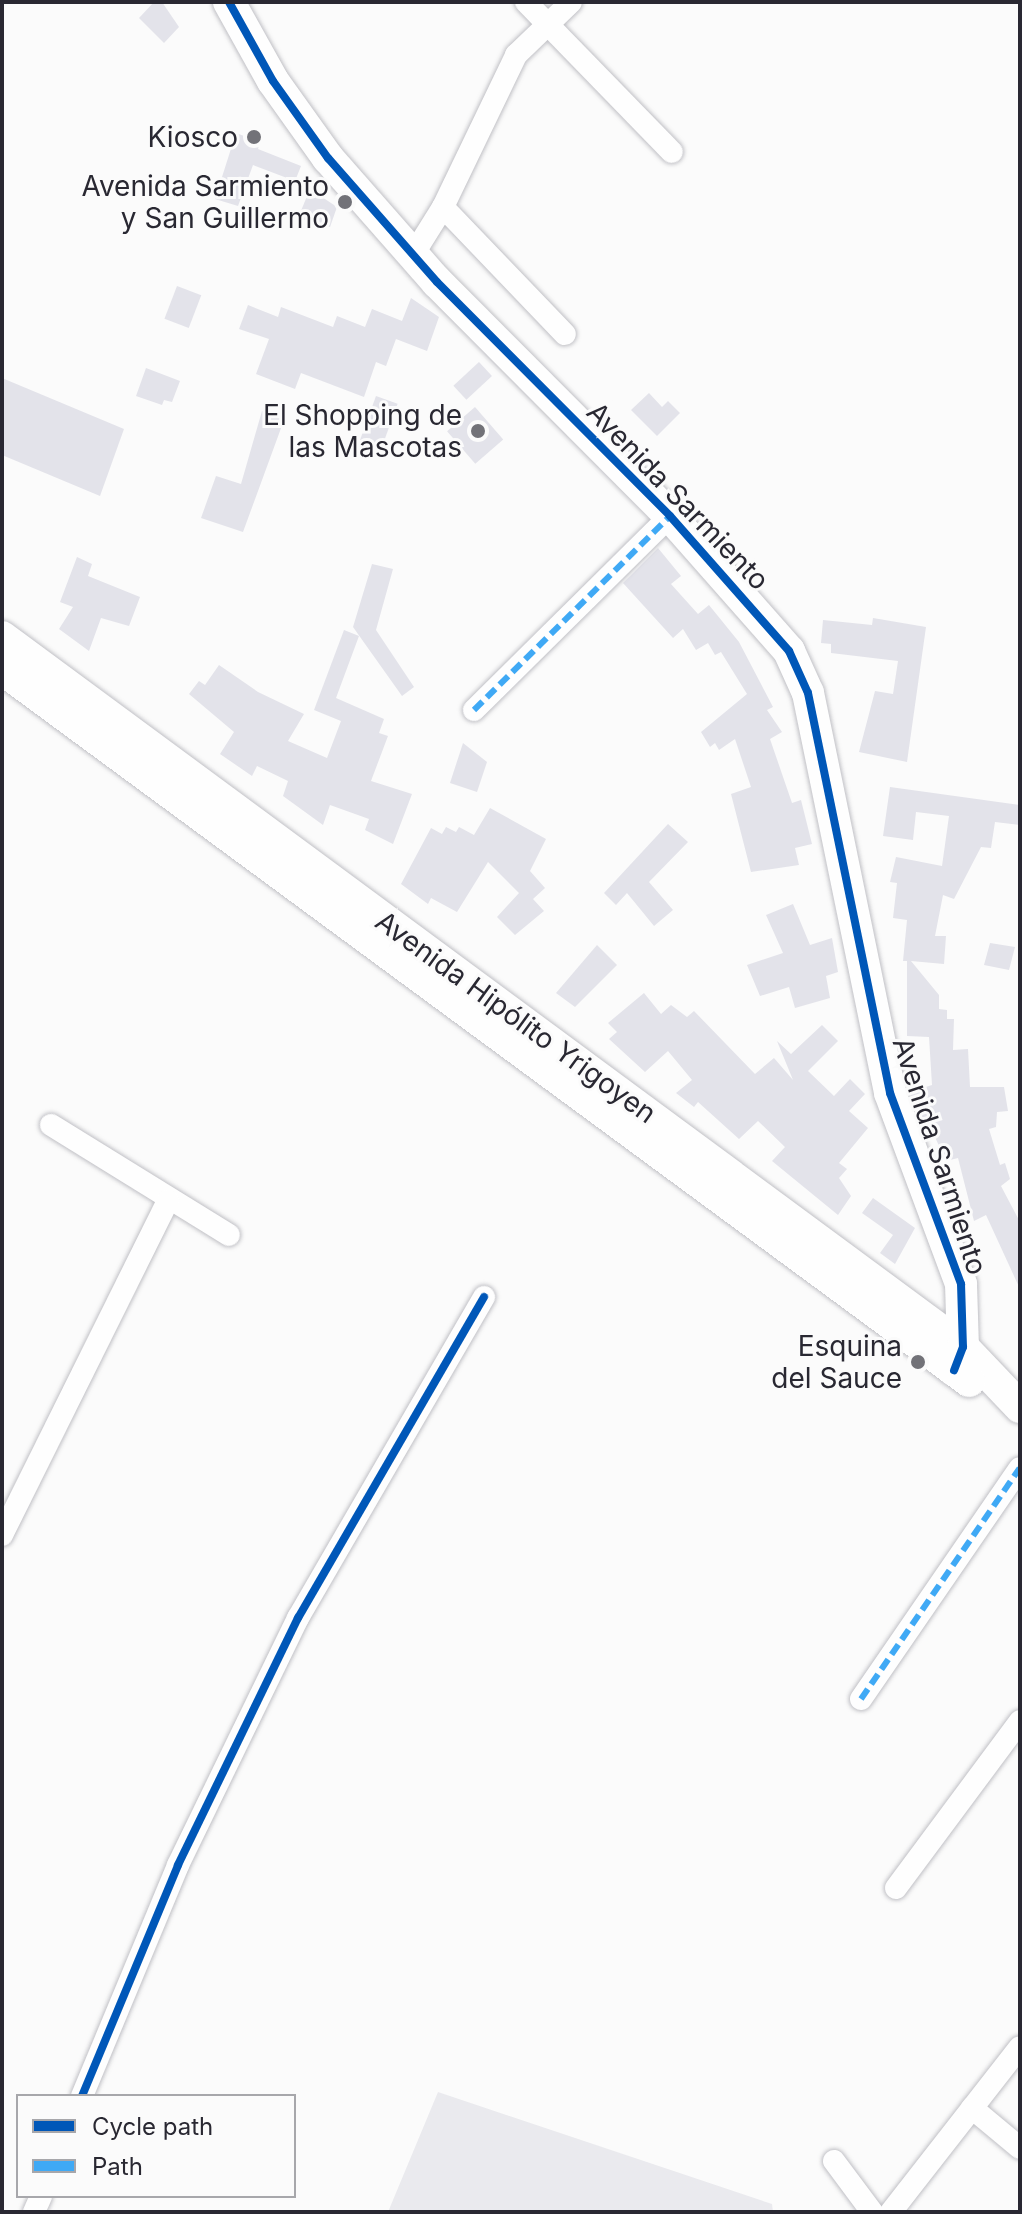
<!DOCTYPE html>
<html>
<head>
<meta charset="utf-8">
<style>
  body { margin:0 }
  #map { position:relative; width:1022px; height:2214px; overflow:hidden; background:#fbfbfb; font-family:Inter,sans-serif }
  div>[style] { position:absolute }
  .built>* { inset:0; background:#eaeaee }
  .building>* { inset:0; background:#e3e3ea; transform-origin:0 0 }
  .roads { filter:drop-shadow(0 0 2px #c0c0c5) drop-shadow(0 0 2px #c0c0c5) }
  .street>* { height:22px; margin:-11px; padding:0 11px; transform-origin:11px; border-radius:11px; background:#fefefe }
  .secondary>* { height:32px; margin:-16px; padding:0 16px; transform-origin:16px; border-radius:16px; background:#fefefe }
  .quiet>* { height:6px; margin-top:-3px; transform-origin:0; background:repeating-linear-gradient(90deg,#3fa9f5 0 12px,transparent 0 18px) }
  .cycleway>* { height:8px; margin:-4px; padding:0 4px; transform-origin:4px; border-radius:4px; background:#0057b8 }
  .dots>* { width:22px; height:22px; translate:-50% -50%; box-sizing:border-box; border:4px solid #fbfbfb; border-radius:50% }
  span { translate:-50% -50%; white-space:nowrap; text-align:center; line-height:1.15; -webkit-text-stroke:6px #fbfbfb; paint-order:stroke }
  .poi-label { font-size:28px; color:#292832 }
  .right { translate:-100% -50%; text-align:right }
  .street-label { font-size:28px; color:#292832 }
  .frame { position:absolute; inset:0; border:4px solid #292832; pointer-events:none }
  .legend { position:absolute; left:16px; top:2094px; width:280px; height:104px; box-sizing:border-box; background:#fbfbfb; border:2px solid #a7a7ab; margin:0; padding:10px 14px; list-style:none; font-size:24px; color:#292832 }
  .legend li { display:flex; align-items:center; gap:16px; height:40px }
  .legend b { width:40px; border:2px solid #a7a7ab }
</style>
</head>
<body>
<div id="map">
  <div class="built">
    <i style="clip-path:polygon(438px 2092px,772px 2204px,773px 2212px,388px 2212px)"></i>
  </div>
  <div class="building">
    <i style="clip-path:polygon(154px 2px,162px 2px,179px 27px,164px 43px,139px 18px)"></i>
    <i style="clip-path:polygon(236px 133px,260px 142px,258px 149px,301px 166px,295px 181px,253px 165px,238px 206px,215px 199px)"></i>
    <i style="clip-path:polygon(310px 189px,337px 207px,330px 227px,298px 218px)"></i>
    <i style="left:177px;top:286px;width:26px;height:35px;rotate:21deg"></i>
    <i style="clip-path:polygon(411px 298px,439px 317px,427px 351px,396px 339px,386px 366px,376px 362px,364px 397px,301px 373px,295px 389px,256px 374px,269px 339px,239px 329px,248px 305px,278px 317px,281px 307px,333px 327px,337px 316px,365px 327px,372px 309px,402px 321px)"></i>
    <i style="left:479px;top:362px;width:19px;height:35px;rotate:47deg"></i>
    <i style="clip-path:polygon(146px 368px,180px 381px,172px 402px,164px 400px,162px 405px,136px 396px)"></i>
    <i style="clip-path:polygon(2px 378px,124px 429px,100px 496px,2px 455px)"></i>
    <i style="clip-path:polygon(649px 393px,662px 407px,668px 401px,680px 413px,657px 436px,631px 410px)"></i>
    <i style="left:376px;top:396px;width:23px;height:47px;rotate:20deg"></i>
    <i style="left:475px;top:407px;width:43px;height:37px;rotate:49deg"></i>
    <i style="clip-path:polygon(262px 411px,284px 420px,243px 532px,201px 518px,216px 476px,241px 484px)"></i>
    <i style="clip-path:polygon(658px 548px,681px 576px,671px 584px,698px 614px,709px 605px,739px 642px,773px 707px,767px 710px,782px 732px,770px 739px,792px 803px,801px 800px,812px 844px,795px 848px,799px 865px,751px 872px,731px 794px,751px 787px,735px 739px,719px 750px,715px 743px,710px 747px,701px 732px,747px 694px,721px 652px,715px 655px,708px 643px,696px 650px,683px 629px,673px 638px,623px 583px)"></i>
    <i style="clip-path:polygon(77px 557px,92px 564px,88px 576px,140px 597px,129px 626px,101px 618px,89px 651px,59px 629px,73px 607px,60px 602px)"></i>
    <i style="clip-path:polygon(372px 564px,393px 569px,376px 630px,414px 687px,402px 696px,353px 627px)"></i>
    <i style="clip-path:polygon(873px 618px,926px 627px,907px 762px,859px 752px,875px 691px,893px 694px,898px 661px,831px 653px,831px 644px,821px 643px,823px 620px,872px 625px)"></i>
    <i style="clip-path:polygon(344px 630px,359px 636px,336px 698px,384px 719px,379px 733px,388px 736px,371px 781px,412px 794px,393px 844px,365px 830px,369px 819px,330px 805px,323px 825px,283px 796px,288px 781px,257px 766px,252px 776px,220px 754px,234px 732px,189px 694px,199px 681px,205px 685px,219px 665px,258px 692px,304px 714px,288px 741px,327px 758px,341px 721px,314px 710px)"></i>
    <i style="clip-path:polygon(463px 743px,487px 762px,477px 792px,450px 783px)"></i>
    <i style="clip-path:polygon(890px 787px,1020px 805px,1020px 825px,995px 822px,991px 848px,981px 847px,954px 899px,943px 895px,935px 936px,946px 936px,944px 964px,911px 961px,939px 995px,939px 1009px,947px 1010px,947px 1019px,954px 1019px,953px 1050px,968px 1049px,970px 1087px,1004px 1087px,1008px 1111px,997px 1112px,996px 1127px,989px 1129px,1000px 1165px,1005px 1163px,1010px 1179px,1001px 1186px,1020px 1222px,1020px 1289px,986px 1215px,974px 1221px,958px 1158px,946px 1161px,928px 1122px,922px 1124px,910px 1092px,932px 1085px,929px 1037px,907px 1036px,907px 961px,903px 961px,907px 920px,893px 918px,897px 883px,890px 882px,896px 857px,942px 866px,949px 816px,916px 812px,913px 840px,883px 836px)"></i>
    <i style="clip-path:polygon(490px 808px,546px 839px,530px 871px,545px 888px,533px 899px,544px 911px,515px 935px,497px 917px,519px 893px,488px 862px,457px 912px,431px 898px,428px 904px,401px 884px,431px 828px,442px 834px,446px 827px,456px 832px,459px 827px,474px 835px)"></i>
    <i style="clip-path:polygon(668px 824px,688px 842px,649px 882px,673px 910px,654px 926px,627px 893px,616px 905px,604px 893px)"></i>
    <i style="clip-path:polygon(793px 904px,810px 945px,832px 938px,838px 972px,826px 976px,830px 998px,795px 1008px,789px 987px,760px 996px,747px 965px,783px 953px,766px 915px)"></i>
    <i style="clip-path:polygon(990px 943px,1015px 947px,1009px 970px,984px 965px)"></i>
    <i style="clip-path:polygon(597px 945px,617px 965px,575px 1007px,556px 993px)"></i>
    <i style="clip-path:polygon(644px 993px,661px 1014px,671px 1005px,687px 1017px,694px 1011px,755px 1074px,774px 1058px,793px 1080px,777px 1041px,791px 1054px,822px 1025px,838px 1041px,808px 1071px,834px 1096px,850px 1079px,865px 1094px,849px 1111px,868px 1128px,839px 1163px,847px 1169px,839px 1178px,851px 1196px,838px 1215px,772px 1161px,785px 1147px,758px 1121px,739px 1139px,698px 1102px,694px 1107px,676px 1093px,692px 1080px,668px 1051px,645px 1072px,609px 1039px,617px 1032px,608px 1023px)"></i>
    <i style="clip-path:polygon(873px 1198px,915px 1228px,895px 1264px,880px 1253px,893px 1235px,862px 1213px)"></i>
  </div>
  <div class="roads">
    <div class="street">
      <i style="left:526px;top:2px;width:209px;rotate:45.8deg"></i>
      <i style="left:443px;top:207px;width:176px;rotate:46.2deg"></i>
      <i style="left:413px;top:255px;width:57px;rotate:-58deg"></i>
      <i style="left:443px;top:207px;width:169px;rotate:-64.3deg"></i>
      <i style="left:516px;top:55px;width:76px;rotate:-43.9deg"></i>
      <i style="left:474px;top:710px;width:276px;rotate:-44.7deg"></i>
      <i style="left:51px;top:1125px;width:209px;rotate:31.7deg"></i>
      <i style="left:2px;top:1535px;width:373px;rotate:-63.6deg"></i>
      <i style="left:861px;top:1699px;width:280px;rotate:-55.5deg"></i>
      <i style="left:896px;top:1888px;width:208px;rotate:-53.4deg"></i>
      <i style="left:82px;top:2096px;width:250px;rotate:-67.4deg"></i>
      <i style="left:178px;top:1865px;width:275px;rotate:-64.1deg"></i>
      <i style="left:298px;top:1618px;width:371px;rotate:-59.9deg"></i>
      <i style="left:972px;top:2108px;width:62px;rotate:39.8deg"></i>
      <i style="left:834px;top:2161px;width:64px;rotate:53.3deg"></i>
      <i style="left:34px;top:2212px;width:17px;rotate:-66deg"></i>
      <i style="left:891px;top:2212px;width:209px;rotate:-52deg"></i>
    </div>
    <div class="secondary">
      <i style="left:229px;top:2px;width:90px;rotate:60.9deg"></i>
      <i style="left:273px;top:81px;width:95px;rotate:54.5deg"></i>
      <i style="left:328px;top:158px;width:165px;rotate:48.7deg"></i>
      <i style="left:437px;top:282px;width:330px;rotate:45.1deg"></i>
      <i style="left:670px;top:516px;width:180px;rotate:48.6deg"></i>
      <i style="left:789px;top:651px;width:46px;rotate:65.7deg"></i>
      <i style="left:808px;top:693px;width:408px;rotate:78.4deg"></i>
      <i style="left:890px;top:1093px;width:204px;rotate:69.6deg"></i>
      <i style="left:961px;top:1284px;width:63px;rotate:88.2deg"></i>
      <i style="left:963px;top:1347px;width:25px;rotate:111deg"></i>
      <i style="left:2px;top:637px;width:1195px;rotate:36.46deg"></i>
      <i style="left:963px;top:1347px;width:83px;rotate:46.5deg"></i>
      <i style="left:2px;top:669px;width:1201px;rotate:36.36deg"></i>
    </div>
  </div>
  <div class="quiet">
    <i style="left:474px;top:710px;width:276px;rotate:-44.7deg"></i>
    <i style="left:861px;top:1699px;width:280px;rotate:-55.5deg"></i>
  </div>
  <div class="cycleway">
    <i style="left:229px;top:2px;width:90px;rotate:60.9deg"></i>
    <i style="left:273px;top:81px;width:95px;rotate:54.5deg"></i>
    <i style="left:328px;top:158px;width:165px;rotate:48.7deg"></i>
    <i style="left:437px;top:282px;width:330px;rotate:45.1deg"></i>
    <i style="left:670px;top:516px;width:180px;rotate:48.6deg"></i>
    <i style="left:789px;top:651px;width:46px;rotate:65.7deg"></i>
    <i style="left:808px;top:693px;width:408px;rotate:78.4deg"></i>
    <i style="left:890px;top:1093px;width:204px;rotate:69.6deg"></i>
    <i style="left:961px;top:1284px;width:63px;rotate:88.2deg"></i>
    <i style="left:963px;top:1347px;width:25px;rotate:111deg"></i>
    <i style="left:82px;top:2096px;width:250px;rotate:-67.4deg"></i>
    <i style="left:178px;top:1865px;width:275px;rotate:-64.1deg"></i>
    <i style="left:298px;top:1618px;width:371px;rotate:-59.9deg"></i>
  </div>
  <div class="dots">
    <i style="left:254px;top:137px;background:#727278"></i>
    <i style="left:345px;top:202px;background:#727278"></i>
    <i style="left:478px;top:431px;background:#727278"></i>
    <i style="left:918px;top:1362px;background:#727278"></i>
  </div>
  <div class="poi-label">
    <span class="right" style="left:238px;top:137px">Kiosco</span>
    <span class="right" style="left:329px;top:202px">Avenida Sarmiento<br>y San Guillermo</span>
    <span class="right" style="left:462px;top:431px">El Shopping de<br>las Mascotas</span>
    <span class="right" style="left:902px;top:1362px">Esquina<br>del Sauce</span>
  </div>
  <div class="street-label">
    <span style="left:678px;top:496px;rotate:46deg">Avenida Sarmiento</span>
    <span style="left:516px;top:1017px;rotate:36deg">Avenida Hipólito Yrigoyen</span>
    <span style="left:940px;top:1156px;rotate:72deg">Avenida Sarmiento</span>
  </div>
  <div class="frame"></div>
  <ul class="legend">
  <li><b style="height:10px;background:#0057b8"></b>Cycle path</li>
  <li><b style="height:10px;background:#3fa9f5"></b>Path</li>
  </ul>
</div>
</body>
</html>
